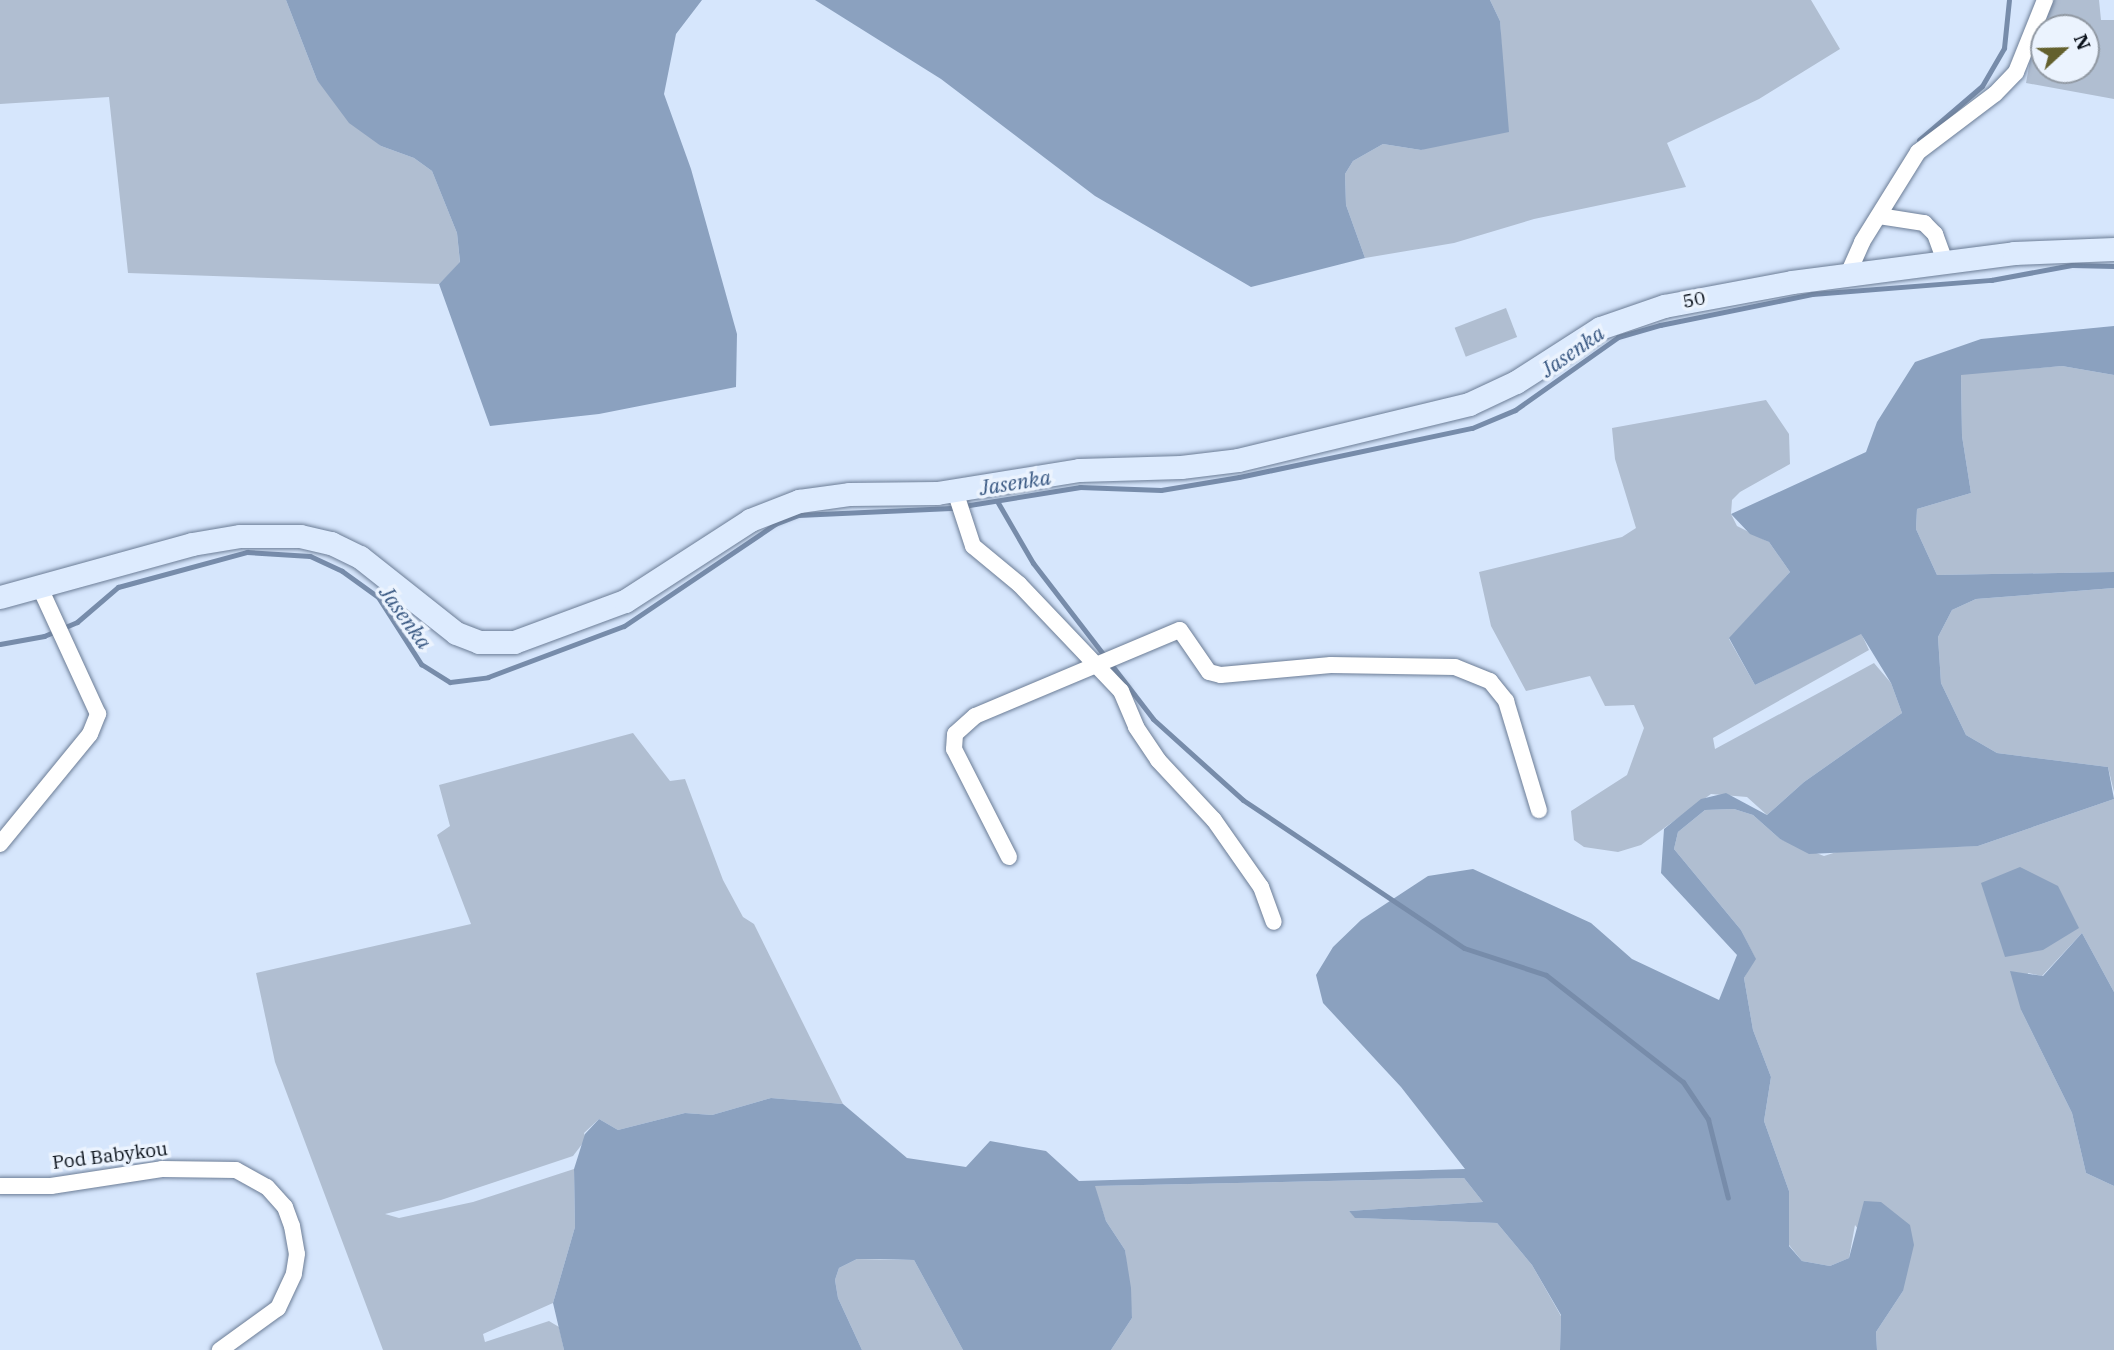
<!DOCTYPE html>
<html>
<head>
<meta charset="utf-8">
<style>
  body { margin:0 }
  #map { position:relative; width:2114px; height:1350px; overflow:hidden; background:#d6e6fc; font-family:"IBM Plex Serif",serif }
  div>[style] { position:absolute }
  .green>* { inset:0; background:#b0bed1; transform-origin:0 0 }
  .forest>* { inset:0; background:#8ba1bf }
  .stream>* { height:5px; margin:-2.5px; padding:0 2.5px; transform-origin:2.5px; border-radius:2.5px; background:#778caa }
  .roads { filter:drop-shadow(0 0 2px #6c7d96) drop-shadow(0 0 2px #6c7d96) }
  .street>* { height:16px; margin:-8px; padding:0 8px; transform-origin:8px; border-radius:8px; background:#fff }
  .secondary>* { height:23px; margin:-11.5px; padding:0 11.5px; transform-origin:11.5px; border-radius:11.5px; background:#ddebfe }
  span { translate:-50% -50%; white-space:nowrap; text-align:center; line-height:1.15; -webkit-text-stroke:7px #ebf3fe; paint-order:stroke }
  .street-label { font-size:19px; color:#0a111a }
  .water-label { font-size:21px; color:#33537e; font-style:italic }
  .north { position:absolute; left:2030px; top:14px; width:70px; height:70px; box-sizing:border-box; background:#ebf3fe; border:2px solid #9199a3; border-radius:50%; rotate:68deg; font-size:19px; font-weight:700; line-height:28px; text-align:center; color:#0a111a }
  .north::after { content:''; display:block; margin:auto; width:24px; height:32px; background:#63602d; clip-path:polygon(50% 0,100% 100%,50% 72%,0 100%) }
</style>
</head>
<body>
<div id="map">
  <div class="green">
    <i style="clip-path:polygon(0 0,286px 0,317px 80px,381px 146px,414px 158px,432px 171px,457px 233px,460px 263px,439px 284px,128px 273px,109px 97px,0 104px)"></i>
    <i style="clip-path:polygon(1490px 0,1811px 0,1840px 49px,1759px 99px,1667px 143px,1686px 187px,1534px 219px,1454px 243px,1365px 258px,1346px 205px,1345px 174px,1353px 161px,1383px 144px,1421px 150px,1505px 116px,1500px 21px)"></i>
    <i style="clip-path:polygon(evenodd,2041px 0,2099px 0,2101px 20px,2114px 20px,2114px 99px,2026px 83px,2041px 0,2044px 28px,2086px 28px,2086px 70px,2044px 70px,2044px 28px)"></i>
    <i style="left:1506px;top:308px;width:31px;height:55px;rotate:69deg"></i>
    <i style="clip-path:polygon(2062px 366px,2114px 375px,2114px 572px,1937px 575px,1916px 529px,1917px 509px,1971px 493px,1962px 436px,1961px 374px)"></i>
    <i style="clip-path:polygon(1766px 400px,1789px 434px,1790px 464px,1740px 492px,1732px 500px,1731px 514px,1737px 526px,1769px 542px,1790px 572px,1729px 639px,1755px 685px,1861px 633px,1869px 650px,1713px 738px,1715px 749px,1874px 663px,1891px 683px,1902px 713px,1804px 782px,1767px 815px,1747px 797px,1711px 794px,1641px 845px,1618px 852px,1584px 847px,1574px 840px,1571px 811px,1627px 775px,1644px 728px,1634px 705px,1605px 706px,1590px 676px,1526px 691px,1491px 626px,1479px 572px,1622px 537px,1636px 528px,1615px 459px,1612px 428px)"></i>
    <i style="clip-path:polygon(2114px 588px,2114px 792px,2108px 767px,1997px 753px,1966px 735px,1941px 683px,1938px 637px,1952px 610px,1976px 599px)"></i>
    <i style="clip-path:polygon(633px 733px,670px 781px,685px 779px,723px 880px,743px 917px,754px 924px,843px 1104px,771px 1098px,712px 1115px,685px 1113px,618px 1130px,599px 1119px,584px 1133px,586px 1139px,573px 1156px,441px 1200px,385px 1214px,399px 1218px,473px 1202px,574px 1169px,575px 1227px,553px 1303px,483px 1334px,485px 1342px,549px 1321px,559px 1327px,564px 1350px,383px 1350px,275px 1062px,256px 973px,471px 924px,437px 835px,450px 826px,439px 785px)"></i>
    <i style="clip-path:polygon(2114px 799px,2114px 992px,2082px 933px,2042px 976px,2028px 973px,2021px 1010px,2072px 1113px,2086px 1173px,2114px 1186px,2114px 1350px,1877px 1350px,1876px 1332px,1903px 1291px,1855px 1225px,1849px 1258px,1830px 1266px,1802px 1261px,1789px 1245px,1789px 1191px,1764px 1121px,1771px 1077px,1753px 1030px,1744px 978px,1755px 958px,1741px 930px,1674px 849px,1678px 832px,1705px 810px,1734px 809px,1753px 815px,1780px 839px,1824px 856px,1846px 849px,1978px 846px)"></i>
    <i style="clip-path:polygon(1464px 1178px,1483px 1202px,1349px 1211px,1356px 1218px,1497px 1223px,1532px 1265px,1561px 1316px,1560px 1350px,1111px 1350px,1132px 1318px,1125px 1250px,1106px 1221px,1094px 1186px)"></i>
    <i style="clip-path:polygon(857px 1259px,914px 1260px,963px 1350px,862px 1350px,838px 1298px,835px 1280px,839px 1268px)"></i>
  </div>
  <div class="forest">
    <i style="clip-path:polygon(286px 0,702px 0,676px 34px,664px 94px,691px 169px,737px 334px,736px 387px,599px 414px,490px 426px,439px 284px,460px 262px,457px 233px,432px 171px,414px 158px,381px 146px,349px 123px,317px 80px)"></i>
    <i style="clip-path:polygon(815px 0,1490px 0,1500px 21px,1509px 132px,1421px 150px,1383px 144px,1353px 161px,1345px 174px,1346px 205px,1365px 258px,1251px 287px,1095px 196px,941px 79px)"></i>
    <i style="clip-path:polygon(2114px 326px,2114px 375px,2062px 366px,1961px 375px,1962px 436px,1971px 493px,1917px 509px,1916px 529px,1937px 575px,2114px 572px,2114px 588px,1976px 599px,1952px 610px,1938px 637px,1941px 683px,1966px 735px,1997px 753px,2108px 767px,2114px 799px,1978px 846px,1809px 854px,1780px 839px,1753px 815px,1734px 809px,1705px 810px,1678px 832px,1674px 849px,1741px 930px,1756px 959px,1744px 978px,1753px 1030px,1771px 1077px,1764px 1121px,1789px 1191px,1789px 1246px,1802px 1261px,1830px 1266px,1849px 1258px,1864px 1201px,1881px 1202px,1910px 1225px,1914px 1245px,1903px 1291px,1876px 1332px,1877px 1350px,1560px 1350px,1561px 1315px,1532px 1265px,1497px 1223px,1355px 1218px,1349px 1211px,1483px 1202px,1464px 1178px,1095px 1186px,1106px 1221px,1125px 1250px,1131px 1288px,1132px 1318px,1111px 1350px,963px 1350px,914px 1260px,880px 1259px,857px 1259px,839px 1268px,835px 1280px,838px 1298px,862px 1350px,564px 1350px,553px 1303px,575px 1227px,574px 1169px,585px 1134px,599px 1119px,618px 1130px,685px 1113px,712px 1115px,771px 1098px,843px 1104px,907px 1158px,966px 1167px,990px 1141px,1046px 1151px,1079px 1181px,1465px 1169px,1401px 1087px,1323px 1003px,1316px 975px,1333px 947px,1361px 920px,1428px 876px,1473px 869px,1591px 923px,1632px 959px,1719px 1000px,1737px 955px,1661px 873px,1664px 829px,1701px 799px,1726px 793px,1767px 815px,1804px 782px,1902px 713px,1891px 683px,1861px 634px,1755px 685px,1729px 638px,1790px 572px,1769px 542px,1750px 534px,1731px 514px,1866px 452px,1877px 422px,1915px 362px,1981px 339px)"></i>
    <i style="clip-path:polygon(2020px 867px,2058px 886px,2079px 928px,2043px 950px,2005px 957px,1981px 883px)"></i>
    <i style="clip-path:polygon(2082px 933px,2114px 992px,2114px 1186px,2086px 1173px,2072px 1113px,2021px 1010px,2010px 971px,2043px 976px)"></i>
  </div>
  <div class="stream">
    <i style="left:1919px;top:140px;width:83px;rotate:-40.6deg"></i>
    <i style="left:1982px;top:86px;width:44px;rotate:-59.9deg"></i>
    <i style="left:2004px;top:48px;width:48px;rotate:-84.1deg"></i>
    <i style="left:997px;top:501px;width:72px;rotate:59.9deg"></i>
    <i style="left:1033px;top:563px;width:197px;rotate:52.4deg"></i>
    <i style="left:1153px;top:719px;width:121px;rotate:42deg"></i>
    <i style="left:1243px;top:800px;width:266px;rotate:33.8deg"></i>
    <i style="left:1464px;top:948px;width:86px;rotate:18.2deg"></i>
    <i style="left:1546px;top:975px;width:174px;rotate:38deg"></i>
    <i style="left:1683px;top:1082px;width:45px;rotate:56deg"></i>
    <i style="left:1708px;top:1119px;width:81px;rotate:75.8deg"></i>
    <i style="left:0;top:644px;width:45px;rotate:-10.3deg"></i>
    <i style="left:44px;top:636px;width:36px;rotate:-23deg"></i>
    <i style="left:77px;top:622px;width:54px;rotate:-40.5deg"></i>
    <i style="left:118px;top:587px;width:134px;rotate:-15.2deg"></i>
    <i style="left:247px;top:552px;width:63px;rotate:3.6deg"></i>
    <i style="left:310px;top:556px;width:35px;rotate:25deg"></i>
    <i style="left:342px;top:571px;width:44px;rotate:35.8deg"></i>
    <i style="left:378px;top:597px;width:80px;rotate:57.3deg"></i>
    <i style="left:421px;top:664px;width:34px;rotate:32deg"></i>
    <i style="left:450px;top:682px;width:38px;rotate:-7deg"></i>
    <i style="left:488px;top:677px;width:145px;rotate:-20.6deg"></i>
    <i style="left:624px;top:626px;width:182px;rotate:-34deg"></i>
    <i style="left:775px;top:524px;width:25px;rotate:-21deg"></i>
    <i style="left:798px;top:515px;width:153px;rotate:-2.6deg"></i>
    <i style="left:951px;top:508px;width:131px;rotate:-9.2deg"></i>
    <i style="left:1080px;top:487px;width:81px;rotate:2.1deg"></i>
    <i style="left:1161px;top:490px;width:79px;rotate:-9.5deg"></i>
    <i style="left:1239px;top:477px;width:238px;rotate:-11.9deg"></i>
    <i style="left:1472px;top:428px;width:47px;rotate:-22.7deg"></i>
    <i style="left:1515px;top:410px;width:126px;rotate:-35.3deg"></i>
    <i style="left:1618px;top:337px;width:44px;rotate:-15.9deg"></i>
    <i style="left:1660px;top:325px;width:155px;rotate:-11.5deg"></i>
    <i style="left:1812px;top:294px;width:180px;rotate:-4.5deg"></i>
    <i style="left:1991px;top:280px;width:82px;rotate:-10.5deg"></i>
    <i style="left:2072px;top:265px;width:42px;rotate:1.4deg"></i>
  </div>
  <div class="roads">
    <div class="street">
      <i style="left:1879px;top:216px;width:46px;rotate:8.8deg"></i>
      <i style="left:1924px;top:223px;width:16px;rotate:45deg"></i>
      <i style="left:1935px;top:234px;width:32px;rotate:70deg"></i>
      <i style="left:1848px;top:274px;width:35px;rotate:-66deg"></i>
      <i style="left:1862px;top:242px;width:106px;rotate:-58.1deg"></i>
      <i style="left:1918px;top:152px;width:96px;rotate:-37deg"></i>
      <i style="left:1995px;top:94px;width:30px;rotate:-46deg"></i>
      <i style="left:2016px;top:72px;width:78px;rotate:-68.1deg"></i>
      <i style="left:955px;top:491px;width:58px;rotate:71.9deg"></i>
      <i style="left:973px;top:546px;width:60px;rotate:39.6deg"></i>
      <i style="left:1019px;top:584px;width:148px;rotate:46.4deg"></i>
      <i style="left:1121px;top:691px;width:39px;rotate:67deg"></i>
      <i style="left:1136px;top:727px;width:40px;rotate:56deg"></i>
      <i style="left:1158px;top:760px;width:82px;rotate:47deg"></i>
      <i style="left:1214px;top:820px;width:82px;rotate:55deg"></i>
      <i style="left:1261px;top:887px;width:37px;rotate:70deg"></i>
      <i style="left:0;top:844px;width:142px;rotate:-50.7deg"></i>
      <i style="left:90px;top:734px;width:22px;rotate:-68deg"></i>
      <i style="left:98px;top:714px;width:141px;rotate:-114.7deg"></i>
      <i style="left:1009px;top:857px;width:121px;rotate:-117deg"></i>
      <i style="left:954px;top:749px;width:15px;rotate:-86deg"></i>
      <i style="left:955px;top:734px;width:27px;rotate:-42deg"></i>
      <i style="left:975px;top:716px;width:222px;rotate:-22.8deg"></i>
      <i style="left:1180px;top:630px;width:51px;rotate:55.4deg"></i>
      <i style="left:1209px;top:672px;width:12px;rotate:14deg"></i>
      <i style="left:1221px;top:675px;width:110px;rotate:-5.2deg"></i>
      <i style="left:1331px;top:665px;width:124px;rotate:0.9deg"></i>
      <i style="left:1455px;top:667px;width:38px;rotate:22deg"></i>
      <i style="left:1490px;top:681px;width:26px;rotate:51deg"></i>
      <i style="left:1506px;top:701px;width:114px;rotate:73.2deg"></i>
      <i style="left:0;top:1186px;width:51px"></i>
      <i style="left:51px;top:1186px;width:112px;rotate:-8.7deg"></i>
      <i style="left:162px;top:1169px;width:74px;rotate:0.8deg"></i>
      <i style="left:236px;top:1170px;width:35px;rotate:29deg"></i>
      <i style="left:267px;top:1187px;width:27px;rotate:48deg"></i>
      <i style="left:285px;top:1207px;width:20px;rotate:70deg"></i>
      <i style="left:292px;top:1226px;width:28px;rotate:80deg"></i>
      <i style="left:297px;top:1254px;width:20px;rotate:99deg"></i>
      <i style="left:294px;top:1274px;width:38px;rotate:115deg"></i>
      <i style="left:278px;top:1308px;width:72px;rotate:144.1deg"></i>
    </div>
    <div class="secondary">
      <i style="left:0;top:597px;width:199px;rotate:-15.4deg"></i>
      <i style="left:192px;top:544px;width:49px;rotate:-9.5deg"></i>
      <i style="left:240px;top:536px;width:60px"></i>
      <i style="left:300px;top:536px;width:32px;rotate:13deg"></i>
      <i style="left:331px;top:543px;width:32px;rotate:26deg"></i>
      <i style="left:360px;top:557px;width:122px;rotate:38.4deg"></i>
      <i style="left:456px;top:633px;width:25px;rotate:21deg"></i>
      <i style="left:479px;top:642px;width:35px"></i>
      <i style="left:514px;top:642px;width:118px;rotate:-20.3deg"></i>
      <i style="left:625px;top:601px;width:149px;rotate:-32.9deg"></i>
      <i style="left:750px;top:520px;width:53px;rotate:-21.2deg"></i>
      <i style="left:799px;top:501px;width:50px;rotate:-8deg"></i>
      <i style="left:849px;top:494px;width:88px;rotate:-0.7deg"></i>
      <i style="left:937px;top:493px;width:144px;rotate:-9.2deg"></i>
      <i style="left:1079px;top:470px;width:102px;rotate:-1.7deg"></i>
      <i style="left:1181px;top:467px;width:57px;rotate:-7deg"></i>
      <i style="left:1238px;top:460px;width:238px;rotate:-13.6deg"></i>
      <i style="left:1469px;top:404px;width:52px;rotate:-25.1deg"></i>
      <i style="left:1516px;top:382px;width:100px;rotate:-32.7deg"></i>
      <i style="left:1600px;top:328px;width:68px;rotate:-19deg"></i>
      <i style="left:1664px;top:306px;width:130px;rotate:-10.6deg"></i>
      <i style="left:1792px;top:282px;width:224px;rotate:-7.4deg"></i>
      <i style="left:2014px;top:253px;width:100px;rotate:-2.3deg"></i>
    </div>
  </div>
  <div class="street-label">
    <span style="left:1694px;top:300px;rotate:-11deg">50</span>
    <span style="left:110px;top:1156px;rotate:-7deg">Pod Babykou</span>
  </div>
  <div class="water-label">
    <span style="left:1572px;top:351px;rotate:-35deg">Jasenka</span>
    <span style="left:1015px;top:482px;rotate:-9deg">Jasenka</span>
    <span style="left:406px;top:617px;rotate:54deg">Jasenka</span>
  </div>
  <div class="north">N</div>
</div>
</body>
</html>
